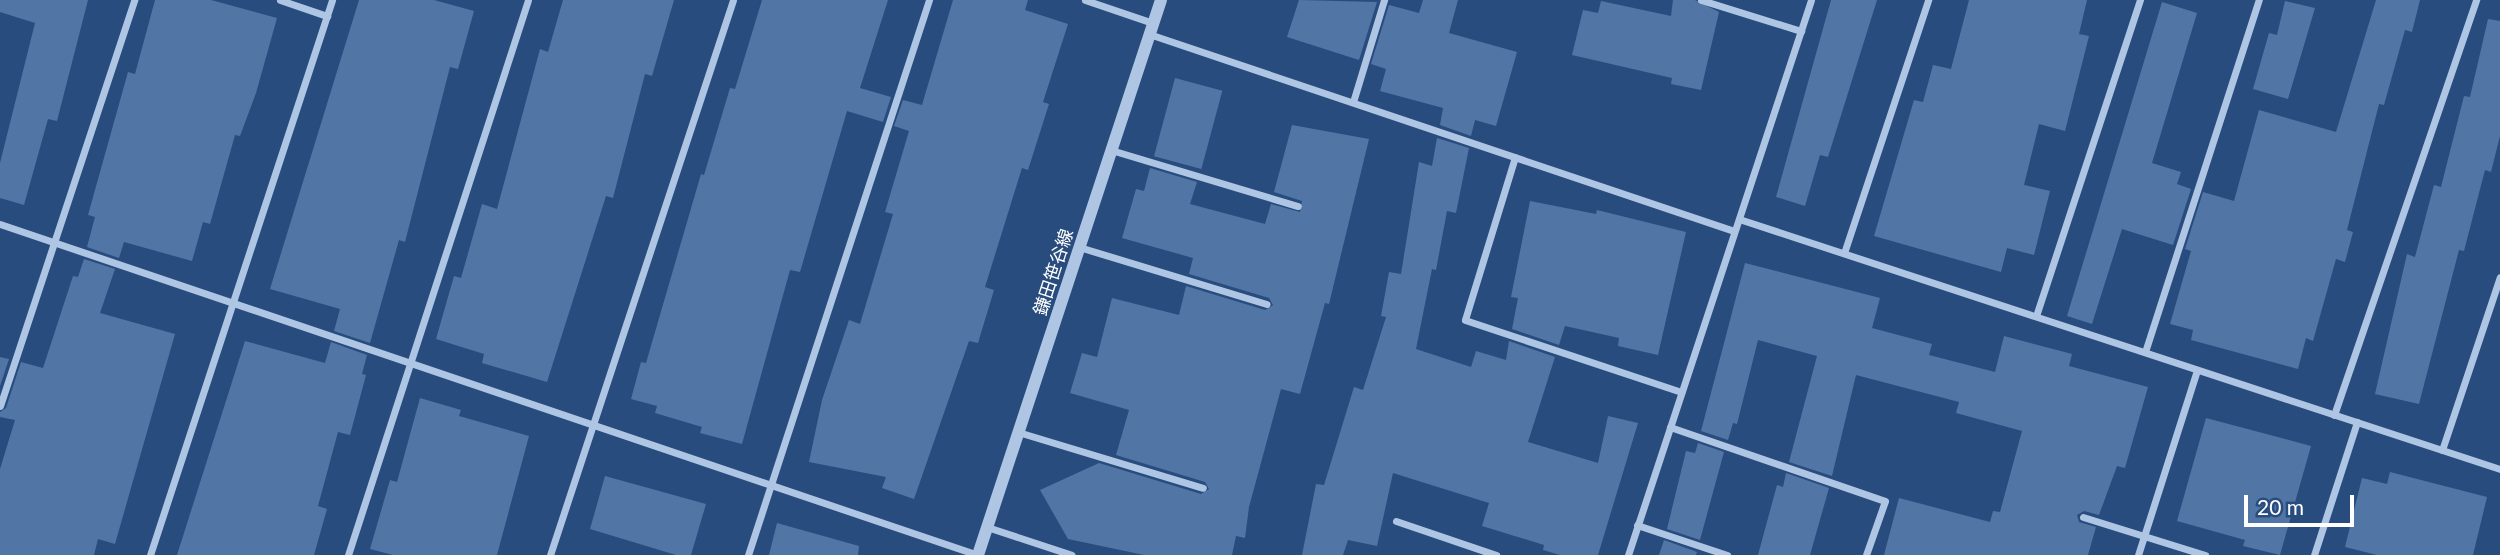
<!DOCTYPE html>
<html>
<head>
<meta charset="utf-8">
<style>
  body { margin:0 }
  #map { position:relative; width:2500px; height:555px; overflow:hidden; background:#284c7d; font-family:Lato,"Noto Sans JP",sans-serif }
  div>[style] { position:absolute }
  .building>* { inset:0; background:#5176a6; transform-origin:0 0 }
  .minor>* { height:7px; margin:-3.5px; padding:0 3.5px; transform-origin:3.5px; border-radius:3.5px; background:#aec6e4 }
  .tertiary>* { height:12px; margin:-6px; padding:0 6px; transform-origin:6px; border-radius:6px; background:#aec6e4 }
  span { translate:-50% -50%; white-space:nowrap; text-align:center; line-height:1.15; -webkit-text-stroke:5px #284c7d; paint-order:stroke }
  .street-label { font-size:18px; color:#fff }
  .scale { position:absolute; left:2244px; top:495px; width:110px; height:32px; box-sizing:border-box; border:4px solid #fff; border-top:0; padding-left:9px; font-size:21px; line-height:24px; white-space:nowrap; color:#fff; -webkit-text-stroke:5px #284c7d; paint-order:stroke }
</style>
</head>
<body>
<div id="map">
  <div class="building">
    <i style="clip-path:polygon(0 0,88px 0,57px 121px,48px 119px,24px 205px,0 198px,0 163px,35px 23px,0 12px)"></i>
    <i style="clip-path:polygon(155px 0,211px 0,277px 18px,256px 93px,240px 136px,235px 135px,210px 224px,203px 222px,192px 261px,124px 242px,119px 258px,87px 247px,95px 217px,88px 215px,128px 72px,135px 74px)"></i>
    <i style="clip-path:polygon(359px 0,434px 0,474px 11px,458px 69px,450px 67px,405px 242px,399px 240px,370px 343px,334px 331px,340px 309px,270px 289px)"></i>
    <i style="clip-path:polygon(563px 0,674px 0,652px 76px,645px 74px,613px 198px,606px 196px,547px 382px,482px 363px,484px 354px,436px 339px,454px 276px,461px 278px,482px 204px,497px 209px,540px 49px,548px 52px)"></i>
    <i style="clip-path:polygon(762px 0,888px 0,860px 88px,891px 97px,883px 122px,847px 111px,800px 272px,790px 270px,742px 444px,700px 433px,702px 427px,655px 413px,657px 406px,631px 399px,641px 362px,646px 363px,701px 174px,704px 175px,730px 88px,735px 89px)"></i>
    <i style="clip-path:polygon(953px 0,1028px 0,1025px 10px,1068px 24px,1043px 102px,1049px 104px,1028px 170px,1022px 168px,985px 287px,994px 290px,978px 343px,969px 341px,914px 499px,882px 488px,886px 477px,809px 462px,822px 400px,849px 320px,860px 324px,893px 214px,885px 212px,909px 131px,894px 126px,903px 100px,922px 105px)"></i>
    <i style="clip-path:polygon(1299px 0,1377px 2px,1359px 60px,1287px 37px)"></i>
    <i style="clip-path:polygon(1423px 0,1458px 0,1449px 33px,1517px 52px,1496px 126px,1475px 120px,1471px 136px,1440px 125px,1443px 108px,1380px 91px,1386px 69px,1371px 64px,1389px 5px,1419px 13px)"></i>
    <i style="clip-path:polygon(1673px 0,1695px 0,1719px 12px,1701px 90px,1671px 84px,1672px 78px,1572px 55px,1583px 10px,1598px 13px,1601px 1px,1671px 16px)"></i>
    <i style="clip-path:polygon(1831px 0,1877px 0,1828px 157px,1820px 155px,1805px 206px,1776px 197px)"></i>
    <i style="clip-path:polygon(1969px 0,2087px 0,2079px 34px,2089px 36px,2065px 131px,2039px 124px,2024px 185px,2050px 191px,2034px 255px,2007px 248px,2001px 272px,1874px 236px,1914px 100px,1923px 102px,1933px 65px,1951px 69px)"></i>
    <i style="clip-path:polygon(2376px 0,2420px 0,2412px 32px,2405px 30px,2384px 105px,2379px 104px,2347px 230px,2353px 232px,2345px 262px,2336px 259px,2313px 341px,2306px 338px,2298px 369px,2191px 340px,2193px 330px,2170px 324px,2191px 251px,2185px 249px,2203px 192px,2234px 201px,2259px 110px,2336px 132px)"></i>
    <i style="clip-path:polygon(2285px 1px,2315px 8px,2288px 99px,2253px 89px,2269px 33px,2277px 35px)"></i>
    <i style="clip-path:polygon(2162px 2px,2197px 13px,2152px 163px,2181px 172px,2177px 184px,2191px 189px,2173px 245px,2122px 229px,2092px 324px,2067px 316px)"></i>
    <i style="clip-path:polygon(2488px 19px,2500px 21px,2500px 136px,2491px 172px,2485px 170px,2464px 251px,2459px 250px,2419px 404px,2375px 394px,2407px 254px,2415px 257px,2434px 185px,2441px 187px,2464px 96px,2470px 97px)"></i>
    <i style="left:1175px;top:78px;width:49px;height:81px;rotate:15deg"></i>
    <i style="clip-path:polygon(1292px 125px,1369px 139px,1329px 304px,1325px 303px,1300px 394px,1281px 389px,1249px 507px,1245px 538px,1236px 536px,1232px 555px,1144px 555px,1068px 539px,1040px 490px,1099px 463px,1201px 494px,1209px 489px,1205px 482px,1116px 455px,1129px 410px,1070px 393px,1082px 353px,1097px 357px,1112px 298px,1179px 315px,1186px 286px,1265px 310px,1273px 305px,1269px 298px,1189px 274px,1193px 258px,1122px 238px,1136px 189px,1144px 191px,1150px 168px,1197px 182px,1190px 204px,1265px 224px,1271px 204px,1300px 212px,1302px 201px,1274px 192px)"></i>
    <i style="clip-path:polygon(1437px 138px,1469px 148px,1456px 213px,1447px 211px,1436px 270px,1432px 269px,1416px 349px,1471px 367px,1476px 351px,1506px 360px,1509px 341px,1555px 357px,1528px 442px,1598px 463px,1608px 416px,1638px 423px,1598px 555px,1560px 555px,1543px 550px,1544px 545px,1482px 526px,1489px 503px,1393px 473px,1377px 546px,1348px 540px,1343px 555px,1302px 555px,1316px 484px,1324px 485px,1354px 387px,1363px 390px,1386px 317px,1381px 316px,1389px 272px,1401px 274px,1419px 162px,1432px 166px)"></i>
    <i style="clip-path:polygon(1530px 201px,1596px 214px,1597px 210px,1686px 232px,1658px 355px,1618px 346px,1619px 338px,1565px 326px,1559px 345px,1512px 329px,1518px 298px,1511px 297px)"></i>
    <i style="clip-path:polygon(84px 259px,115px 269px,100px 313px,175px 334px,115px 544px,98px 539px,94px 555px,0 555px,0 469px,15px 420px,0 417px,0 412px,6px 408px,21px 362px,43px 368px,73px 276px,78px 277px)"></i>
    <i style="clip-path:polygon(1745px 263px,1880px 298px,1872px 328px,1932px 344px,1929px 355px,1995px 372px,2004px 336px,2072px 354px,2069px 366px,2148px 387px,2125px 468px,2117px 466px,2099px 515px,2084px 511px,2077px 515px,2079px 522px,2096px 527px,2088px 555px,1884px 555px,1899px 498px,1990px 522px,1993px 511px,2000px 512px,2022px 431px,1956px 413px,1959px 402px,1856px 375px,1832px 476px,1789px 462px,1817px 356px,1758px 340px,1737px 424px,1733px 423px,1728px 440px,1701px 431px)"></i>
    <i style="clip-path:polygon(245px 341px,325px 363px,331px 342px,367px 355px,362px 374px,366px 375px,350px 435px,338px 432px,318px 506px,327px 509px,314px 555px,177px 555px)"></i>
    <i style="clip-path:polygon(0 357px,9px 359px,0 386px)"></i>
    <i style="clip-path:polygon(420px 398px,461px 410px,459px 416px,529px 436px,497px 555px,393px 555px,370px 549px,390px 480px,397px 482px)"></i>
    <i style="clip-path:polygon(2206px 418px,2311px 446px,2280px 555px,2243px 546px,2245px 540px,2177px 521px)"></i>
    <i style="clip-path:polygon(1698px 443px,1724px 452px,1700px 540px,1667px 529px,1686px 451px,1695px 453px)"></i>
    <i style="clip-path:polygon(2390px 472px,2487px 497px,2473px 555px,2377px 555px,2345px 547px,2362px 478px,2387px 484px)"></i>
    <i style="clip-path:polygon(1786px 473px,1829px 488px,1810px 555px,1758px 555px,1777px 485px,1783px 487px)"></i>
    <i style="clip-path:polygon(605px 476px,706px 504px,691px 555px,676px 555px,590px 529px)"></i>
    <i style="clip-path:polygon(777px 523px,859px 546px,858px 555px,769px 555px)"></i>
    <i style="clip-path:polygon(1664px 540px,1697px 552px,1696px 555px,1659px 555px)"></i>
  </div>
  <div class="minor">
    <i style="left:280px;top:0;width:50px;rotate:18.8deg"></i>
    <i style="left:1085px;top:0;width:72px;rotate:18.7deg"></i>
    <i style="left:1701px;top:0;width:105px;rotate:17.2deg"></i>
    <i style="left:1149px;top:34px;width:617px;rotate:18.61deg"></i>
    <i style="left:1353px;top:102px;width:107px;rotate:-73.1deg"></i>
    <i style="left:1111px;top:150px;width:195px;rotate:16.7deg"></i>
    <i style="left:1515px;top:157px;width:170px;rotate:107.1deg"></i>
    <i style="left:1465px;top:320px;width:228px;rotate:18.4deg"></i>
    <i style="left:1739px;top:219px;width:801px;rotate:18.19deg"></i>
    <i style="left:0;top:224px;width:1032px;rotate:18.7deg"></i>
    <i style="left:1079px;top:247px;width:196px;rotate:16.9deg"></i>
    <i style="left:1844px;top:253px;width:267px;rotate:-71.6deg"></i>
    <i style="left:2036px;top:316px;width:333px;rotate:-71.8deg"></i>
    <i style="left:2145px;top:352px;width:370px;rotate:-72.1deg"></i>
    <i style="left:0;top:406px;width:428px;rotate:-71.7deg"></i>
    <i style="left:2334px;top:415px;width:439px;rotate:-71.1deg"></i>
    <i style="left:1670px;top:427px;width:227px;rotate:19deg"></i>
    <i style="left:1885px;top:501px;width:57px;rotate:109.4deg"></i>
    <i style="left:1018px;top:432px;width:193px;rotate:16.8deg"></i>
    <i style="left:2442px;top:450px;width:182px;rotate:-71.5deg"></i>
    <i style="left:2083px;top:517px;width:128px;rotate:17.3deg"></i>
    <i style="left:1396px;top:521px;width:106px;rotate:18.8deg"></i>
    <i style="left:1637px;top:525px;width:95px;rotate:18.4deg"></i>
    <i style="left:987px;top:527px;width:89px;rotate:18.2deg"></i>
    <i style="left:150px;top:555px;width:584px;rotate:-71.84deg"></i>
    <i style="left:348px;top:555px;width:583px;rotate:-72.03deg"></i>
    <i style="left:550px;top:555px;width:584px;rotate:-71.75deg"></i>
    <i style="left:748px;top:555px;width:584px;rotate:-71.94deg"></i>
    <i style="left:1628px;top:555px;width:584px;rotate:-71.75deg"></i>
    <i style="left:2138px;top:555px;width:194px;rotate:-72.3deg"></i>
    <i style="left:2314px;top:555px;width:140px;rotate:-72.1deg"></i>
  </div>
  <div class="tertiary">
    <i style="left:978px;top:555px;width:584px;rotate:-71.75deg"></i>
  </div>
  <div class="street-label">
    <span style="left:1053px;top:272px;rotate:-72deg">鎌田笹谷線</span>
  </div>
  <div class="scale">20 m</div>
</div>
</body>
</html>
